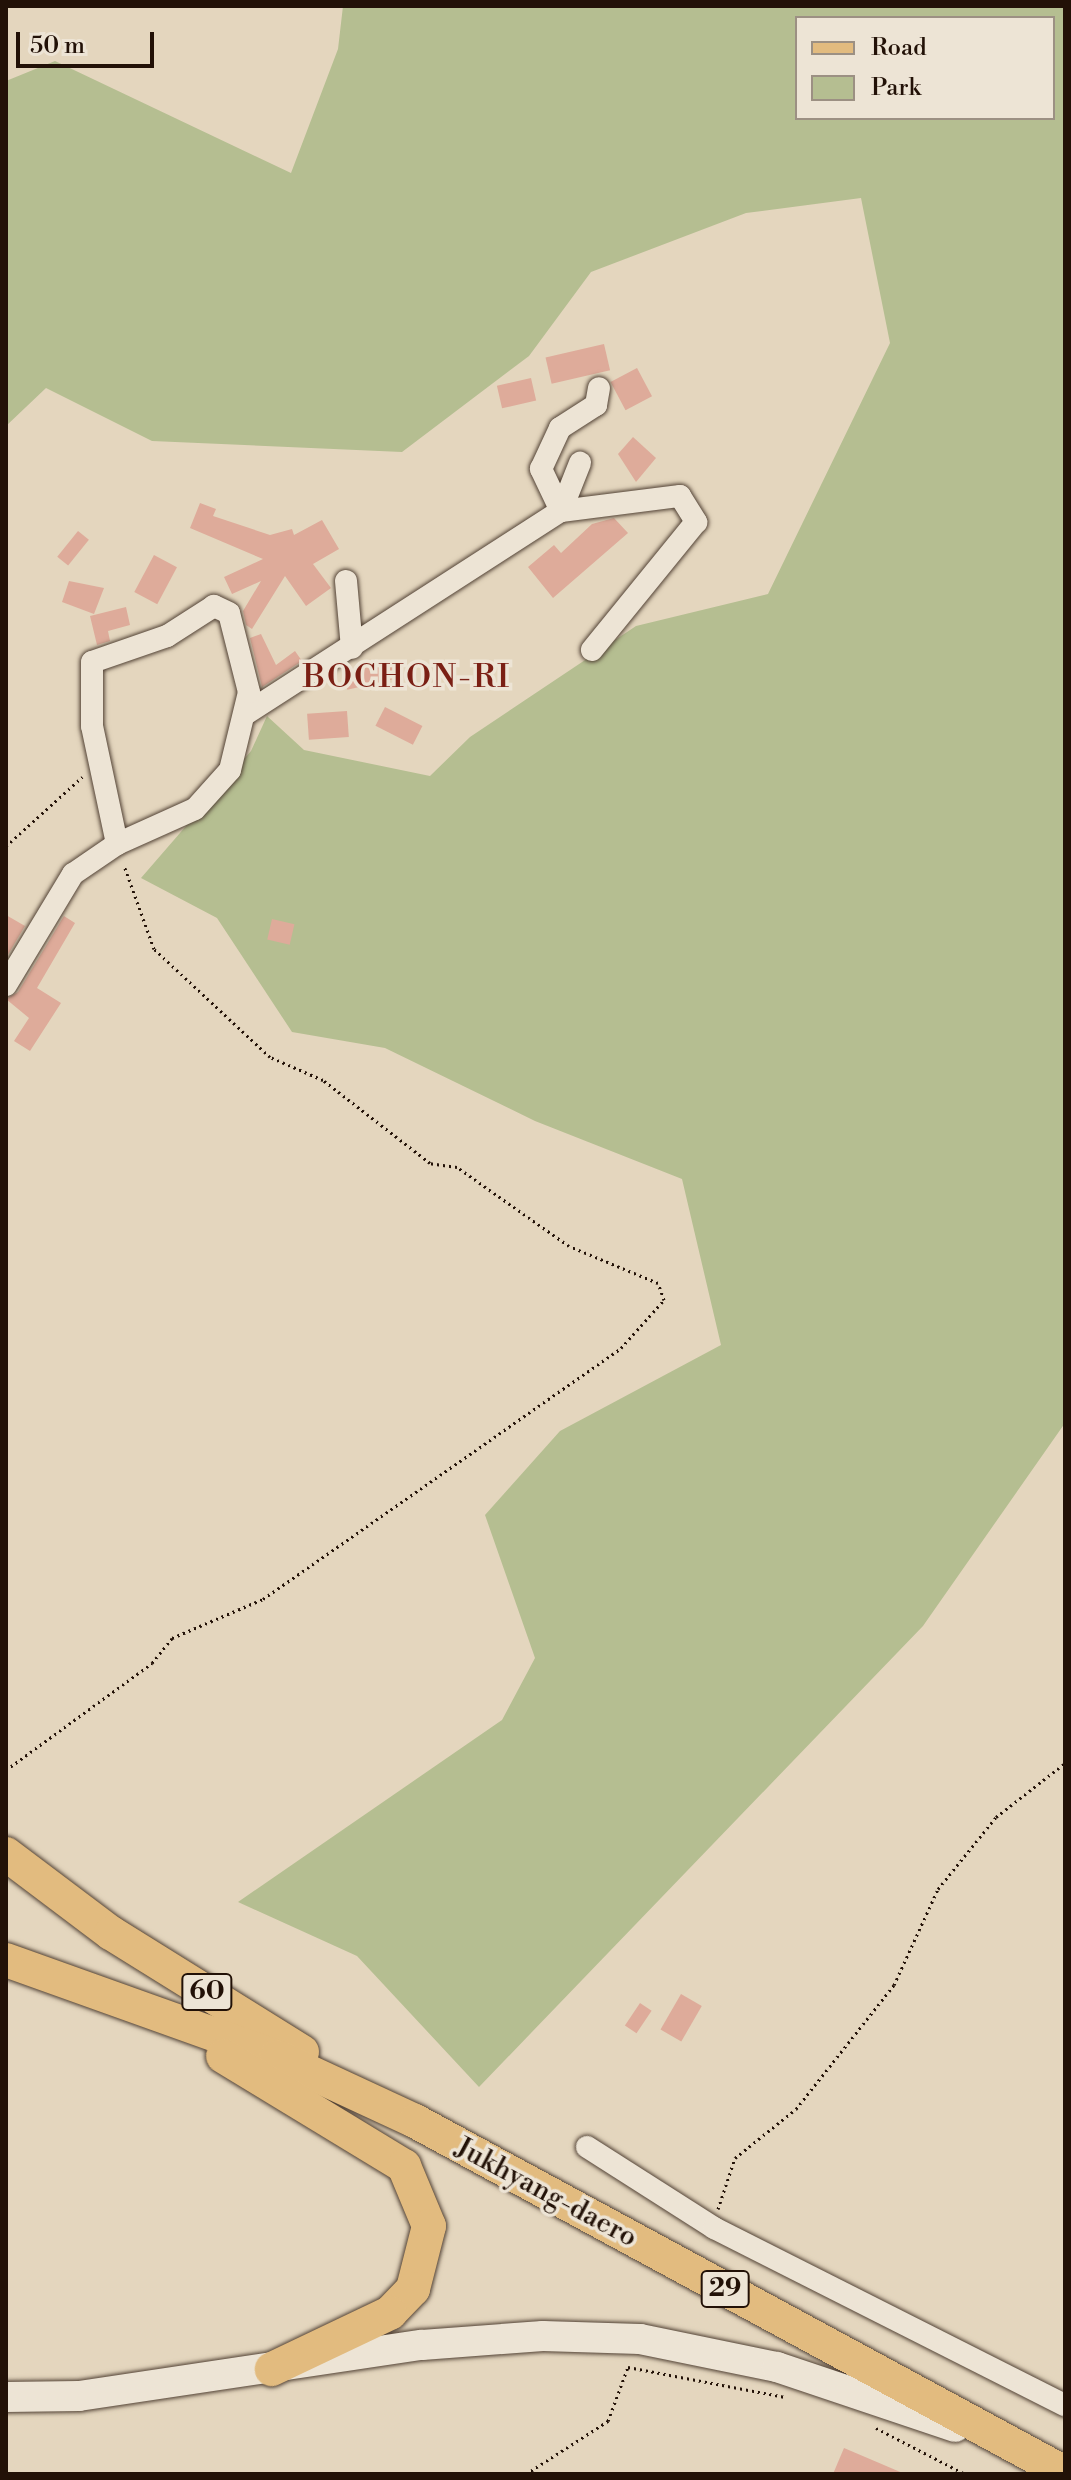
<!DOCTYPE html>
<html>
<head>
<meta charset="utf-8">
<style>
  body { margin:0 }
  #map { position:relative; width:1071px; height:2480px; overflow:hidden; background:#e4d6be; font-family:"Libre Bodoni",serif }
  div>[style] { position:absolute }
  .green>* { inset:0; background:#b5be91 }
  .building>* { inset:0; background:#deab9a; transform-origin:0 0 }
  .path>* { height:3px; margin-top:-1.5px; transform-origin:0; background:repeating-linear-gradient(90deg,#221107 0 2px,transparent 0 6px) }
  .roads { filter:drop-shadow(0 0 2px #524235) drop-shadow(0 0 2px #524235) }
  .street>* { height:22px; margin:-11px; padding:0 11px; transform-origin:11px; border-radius:11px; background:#ede4d5 }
  .secondary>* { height:30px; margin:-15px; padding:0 15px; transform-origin:15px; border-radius:15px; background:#ede4d5 }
  .primary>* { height:34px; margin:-17px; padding:0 17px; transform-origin:17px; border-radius:17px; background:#e2bb7f }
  span { translate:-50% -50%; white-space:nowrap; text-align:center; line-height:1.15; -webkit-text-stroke:7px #ede4d5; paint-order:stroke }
  .shield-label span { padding:2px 6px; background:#ede4d5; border:2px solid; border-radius:6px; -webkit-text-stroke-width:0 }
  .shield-label { font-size:26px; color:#221107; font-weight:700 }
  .street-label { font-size:28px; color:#221107 }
  .quarter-label { font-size:32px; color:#7a1f14; letter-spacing:2px }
  .frame { position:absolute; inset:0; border:8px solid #221107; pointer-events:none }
  .legend { position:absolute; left:795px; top:16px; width:260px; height:104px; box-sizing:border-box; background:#ede4d5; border:2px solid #9c9083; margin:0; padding:10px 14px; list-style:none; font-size:24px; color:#221107 }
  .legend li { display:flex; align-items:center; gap:16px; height:40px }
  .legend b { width:40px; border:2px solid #9c9083 }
  .scale { position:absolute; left:16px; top:32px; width:138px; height:36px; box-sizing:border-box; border:4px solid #221107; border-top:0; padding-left:10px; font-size:24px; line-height:28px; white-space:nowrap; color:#221107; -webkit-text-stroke:6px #ede4d5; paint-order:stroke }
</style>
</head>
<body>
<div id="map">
  <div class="green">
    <i style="clip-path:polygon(evenodd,343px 6px,1065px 6px,1065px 1423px,923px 1626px,479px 2087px,357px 1956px,238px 1902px,502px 1720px,535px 1658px,485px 1515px,560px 1431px,721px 1345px,682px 1179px,535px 1121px,385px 1048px,292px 1032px,217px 918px,141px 878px,251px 751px,267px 716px,304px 750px,430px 776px,470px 737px,636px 626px,768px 594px,890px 343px,861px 198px,746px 213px,591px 272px,529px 356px,402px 452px,152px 441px,46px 388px,6px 426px,6px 81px,55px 61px,291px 173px,338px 49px,343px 6px,797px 18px,1053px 18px,1053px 118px,797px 118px,797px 18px)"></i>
  </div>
  <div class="building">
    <i style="left:604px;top:344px;width:27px;height:60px;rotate:77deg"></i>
    <i style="left:637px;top:368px;width:32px;height:30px;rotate:62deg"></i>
    <i style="left:531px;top:378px;width:23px;height:35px;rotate:77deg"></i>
    <i style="clip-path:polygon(633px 437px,656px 458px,636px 482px,618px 454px)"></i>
    <i style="clip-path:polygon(200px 503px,216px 509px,213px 516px,270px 535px,292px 529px,294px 535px,322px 520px,339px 549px,313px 564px,331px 588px,306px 606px,285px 576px,252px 629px,246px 625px,243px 611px,261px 581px,232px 594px,224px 577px,263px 559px,190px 528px)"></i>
    <i style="clip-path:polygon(614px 518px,628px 533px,553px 598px,528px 567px,554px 545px,561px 553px,592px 524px)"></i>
    <i style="left:78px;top:531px;width:14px;height:33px;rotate:39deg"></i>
    <i style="left:154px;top:555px;width:26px;height:42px;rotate:28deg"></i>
    <i style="clip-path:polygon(69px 581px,104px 588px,94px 614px,62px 602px)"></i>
    <i style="clip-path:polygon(126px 607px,130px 625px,108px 631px,110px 641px,97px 645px,90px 616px)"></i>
    <i style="clip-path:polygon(261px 634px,276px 665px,295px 651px,302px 661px,262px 687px,250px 638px)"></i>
    <i style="left:392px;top:661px;width:18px;height:50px;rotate:77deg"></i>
    <i style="left:385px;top:707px;width:42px;height:21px;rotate:27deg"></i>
    <i style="left:347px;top:711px;width:26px;height:40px;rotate:86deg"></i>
    <i style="clip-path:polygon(6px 915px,25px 926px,6px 958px)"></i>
    <i style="clip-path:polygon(64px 916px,75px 923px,37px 988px,61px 1003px,30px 1051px,14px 1041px,29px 1018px,6px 999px,18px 992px)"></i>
    <i style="left:272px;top:919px;width:23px;height:21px;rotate:13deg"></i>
    <i style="left:681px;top:1994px;width:24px;height:41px;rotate:30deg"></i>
    <i style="left:640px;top:2003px;width:14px;height:27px;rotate:34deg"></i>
    <i style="clip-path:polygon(844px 2448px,905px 2474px,833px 2474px)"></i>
  </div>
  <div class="path">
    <i style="left:6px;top:846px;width:103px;rotate:-42.2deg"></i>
    <i style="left:6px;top:1770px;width:181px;rotate:-36.2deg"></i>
    <i style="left:152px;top:1663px;width:32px;rotate:-51deg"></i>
    <i style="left:172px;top:1638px;width:99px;rotate:-23.2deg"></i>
    <i style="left:263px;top:1599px;width:437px;rotate:-35deg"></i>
    <i style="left:621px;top:1348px;width:64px;rotate:-48.1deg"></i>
    <i style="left:664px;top:1300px;width:18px;rotate:-109deg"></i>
    <i style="left:658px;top:1283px;width:96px;rotate:-157.4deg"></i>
    <i style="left:569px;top:1246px;width:137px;rotate:-144.8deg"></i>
    <i style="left:457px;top:1167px;width:27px;rotate:-172deg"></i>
    <i style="left:430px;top:1163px;width:135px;rotate:-142.2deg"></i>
    <i style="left:323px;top:1080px;width:58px;rotate:-156.5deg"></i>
    <i style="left:270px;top:1057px;width:158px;rotate:-137deg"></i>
    <i style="left:154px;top:949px;width:89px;rotate:-109.7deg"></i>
    <i style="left:718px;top:2209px;width:54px;rotate:-71.6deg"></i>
    <i style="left:735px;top:2158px;width:78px;rotate:-38.8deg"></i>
    <i style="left:796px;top:2109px;width:158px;rotate:-51.7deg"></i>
    <i style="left:894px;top:1985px;width:106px;rotate:-65.4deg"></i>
    <i style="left:938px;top:1889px;width:92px;rotate:-51.1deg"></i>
    <i style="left:996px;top:1817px;width:88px;rotate:-38deg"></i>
    <i style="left:876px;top:2428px;width:100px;rotate:27.3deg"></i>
    <i style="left:526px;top:2474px;width:98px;rotate:-32.9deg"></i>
    <i style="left:608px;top:2421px;width:58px;rotate:-69.7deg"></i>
    <i style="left:628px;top:2367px;width:161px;rotate:10.8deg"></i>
  </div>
  <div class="roads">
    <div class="street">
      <i style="left:561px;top:511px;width:47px;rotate:-115.5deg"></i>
      <i style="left:541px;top:469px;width:45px;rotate:-65.1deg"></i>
      <i style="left:560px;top:428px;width:43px;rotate:-32.6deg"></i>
      <i style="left:596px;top:405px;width:17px;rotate:-80deg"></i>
      <i style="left:561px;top:511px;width:52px;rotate:-68.4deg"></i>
      <i style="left:346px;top:581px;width:67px;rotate:84.9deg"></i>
      <i style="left:247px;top:713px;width:373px;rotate:-32.8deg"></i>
      <i style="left:561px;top:511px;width:120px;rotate:-7.2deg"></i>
      <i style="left:680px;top:496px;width:31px;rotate:58deg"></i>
      <i style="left:696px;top:522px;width:165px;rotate:129.1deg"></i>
      <i style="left:6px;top:985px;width:130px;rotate:-58.9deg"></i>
      <i style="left:73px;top:874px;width:53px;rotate:-34.3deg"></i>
      <i style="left:117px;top:844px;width:85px;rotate:-24.2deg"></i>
      <i style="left:195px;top:809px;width:52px;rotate:-48.1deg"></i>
      <i style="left:230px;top:770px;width:80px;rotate:-76.3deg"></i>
      <i style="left:249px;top:692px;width:81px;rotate:-104.2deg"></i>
      <i style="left:229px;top:613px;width:17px;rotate:-155deg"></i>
      <i style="left:214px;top:606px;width:56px;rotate:147.4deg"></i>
      <i style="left:167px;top:636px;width:79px;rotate:160.9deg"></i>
      <i style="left:92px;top:662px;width:64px;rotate:90deg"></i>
      <i style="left:92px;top:726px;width:121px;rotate:78deg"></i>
      <i style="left:587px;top:2147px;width:151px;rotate:32.5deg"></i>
      <i style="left:714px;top:2228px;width:393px;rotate:26.8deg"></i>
    </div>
    <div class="secondary">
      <i style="left:6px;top:2397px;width:73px;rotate:-0.8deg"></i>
      <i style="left:79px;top:2396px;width:347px;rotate:-8.5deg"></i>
      <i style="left:422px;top:2345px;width:121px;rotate:-4.3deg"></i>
      <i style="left:543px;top:2336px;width:97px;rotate:1.8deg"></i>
      <i style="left:640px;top:2339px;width:140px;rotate:11.6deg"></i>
      <i style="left:777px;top:2367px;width:188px;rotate:18.6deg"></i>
    </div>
    <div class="primary">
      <i style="left:6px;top:1854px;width:131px;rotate:37deg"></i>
      <i style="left:111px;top:1933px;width:225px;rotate:31.9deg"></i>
      <i style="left:6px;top:1960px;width:288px;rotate:19.7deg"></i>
      <i style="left:277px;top:2057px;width:152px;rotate:24.9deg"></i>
      <i style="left:415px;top:2121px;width:739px;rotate:28.44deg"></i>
      <i style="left:223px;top:2056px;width:212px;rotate:31.3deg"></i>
      <i style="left:404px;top:2166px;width:65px;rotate:67.4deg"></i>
      <i style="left:429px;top:2226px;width:65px;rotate:104.3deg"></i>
      <i style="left:413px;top:2289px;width:33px;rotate:134deg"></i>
      <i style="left:390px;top:2313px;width:131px;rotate:154.6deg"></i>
    </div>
  </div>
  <div class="shield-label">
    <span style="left:207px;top:1992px">60</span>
    <span style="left:725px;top:2289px">29</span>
  </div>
  <div class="street-label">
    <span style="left:546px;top:2193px;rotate:28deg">Jukhyang-daero</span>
  </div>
  <div class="quarter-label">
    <span style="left:407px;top:677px">BOCHON-RI</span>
  </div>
  <div class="frame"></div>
  <ul class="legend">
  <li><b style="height:10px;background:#e2bb7f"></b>Road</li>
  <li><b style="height:22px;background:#b5be91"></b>Park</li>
  </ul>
  <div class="scale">50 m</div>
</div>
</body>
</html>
